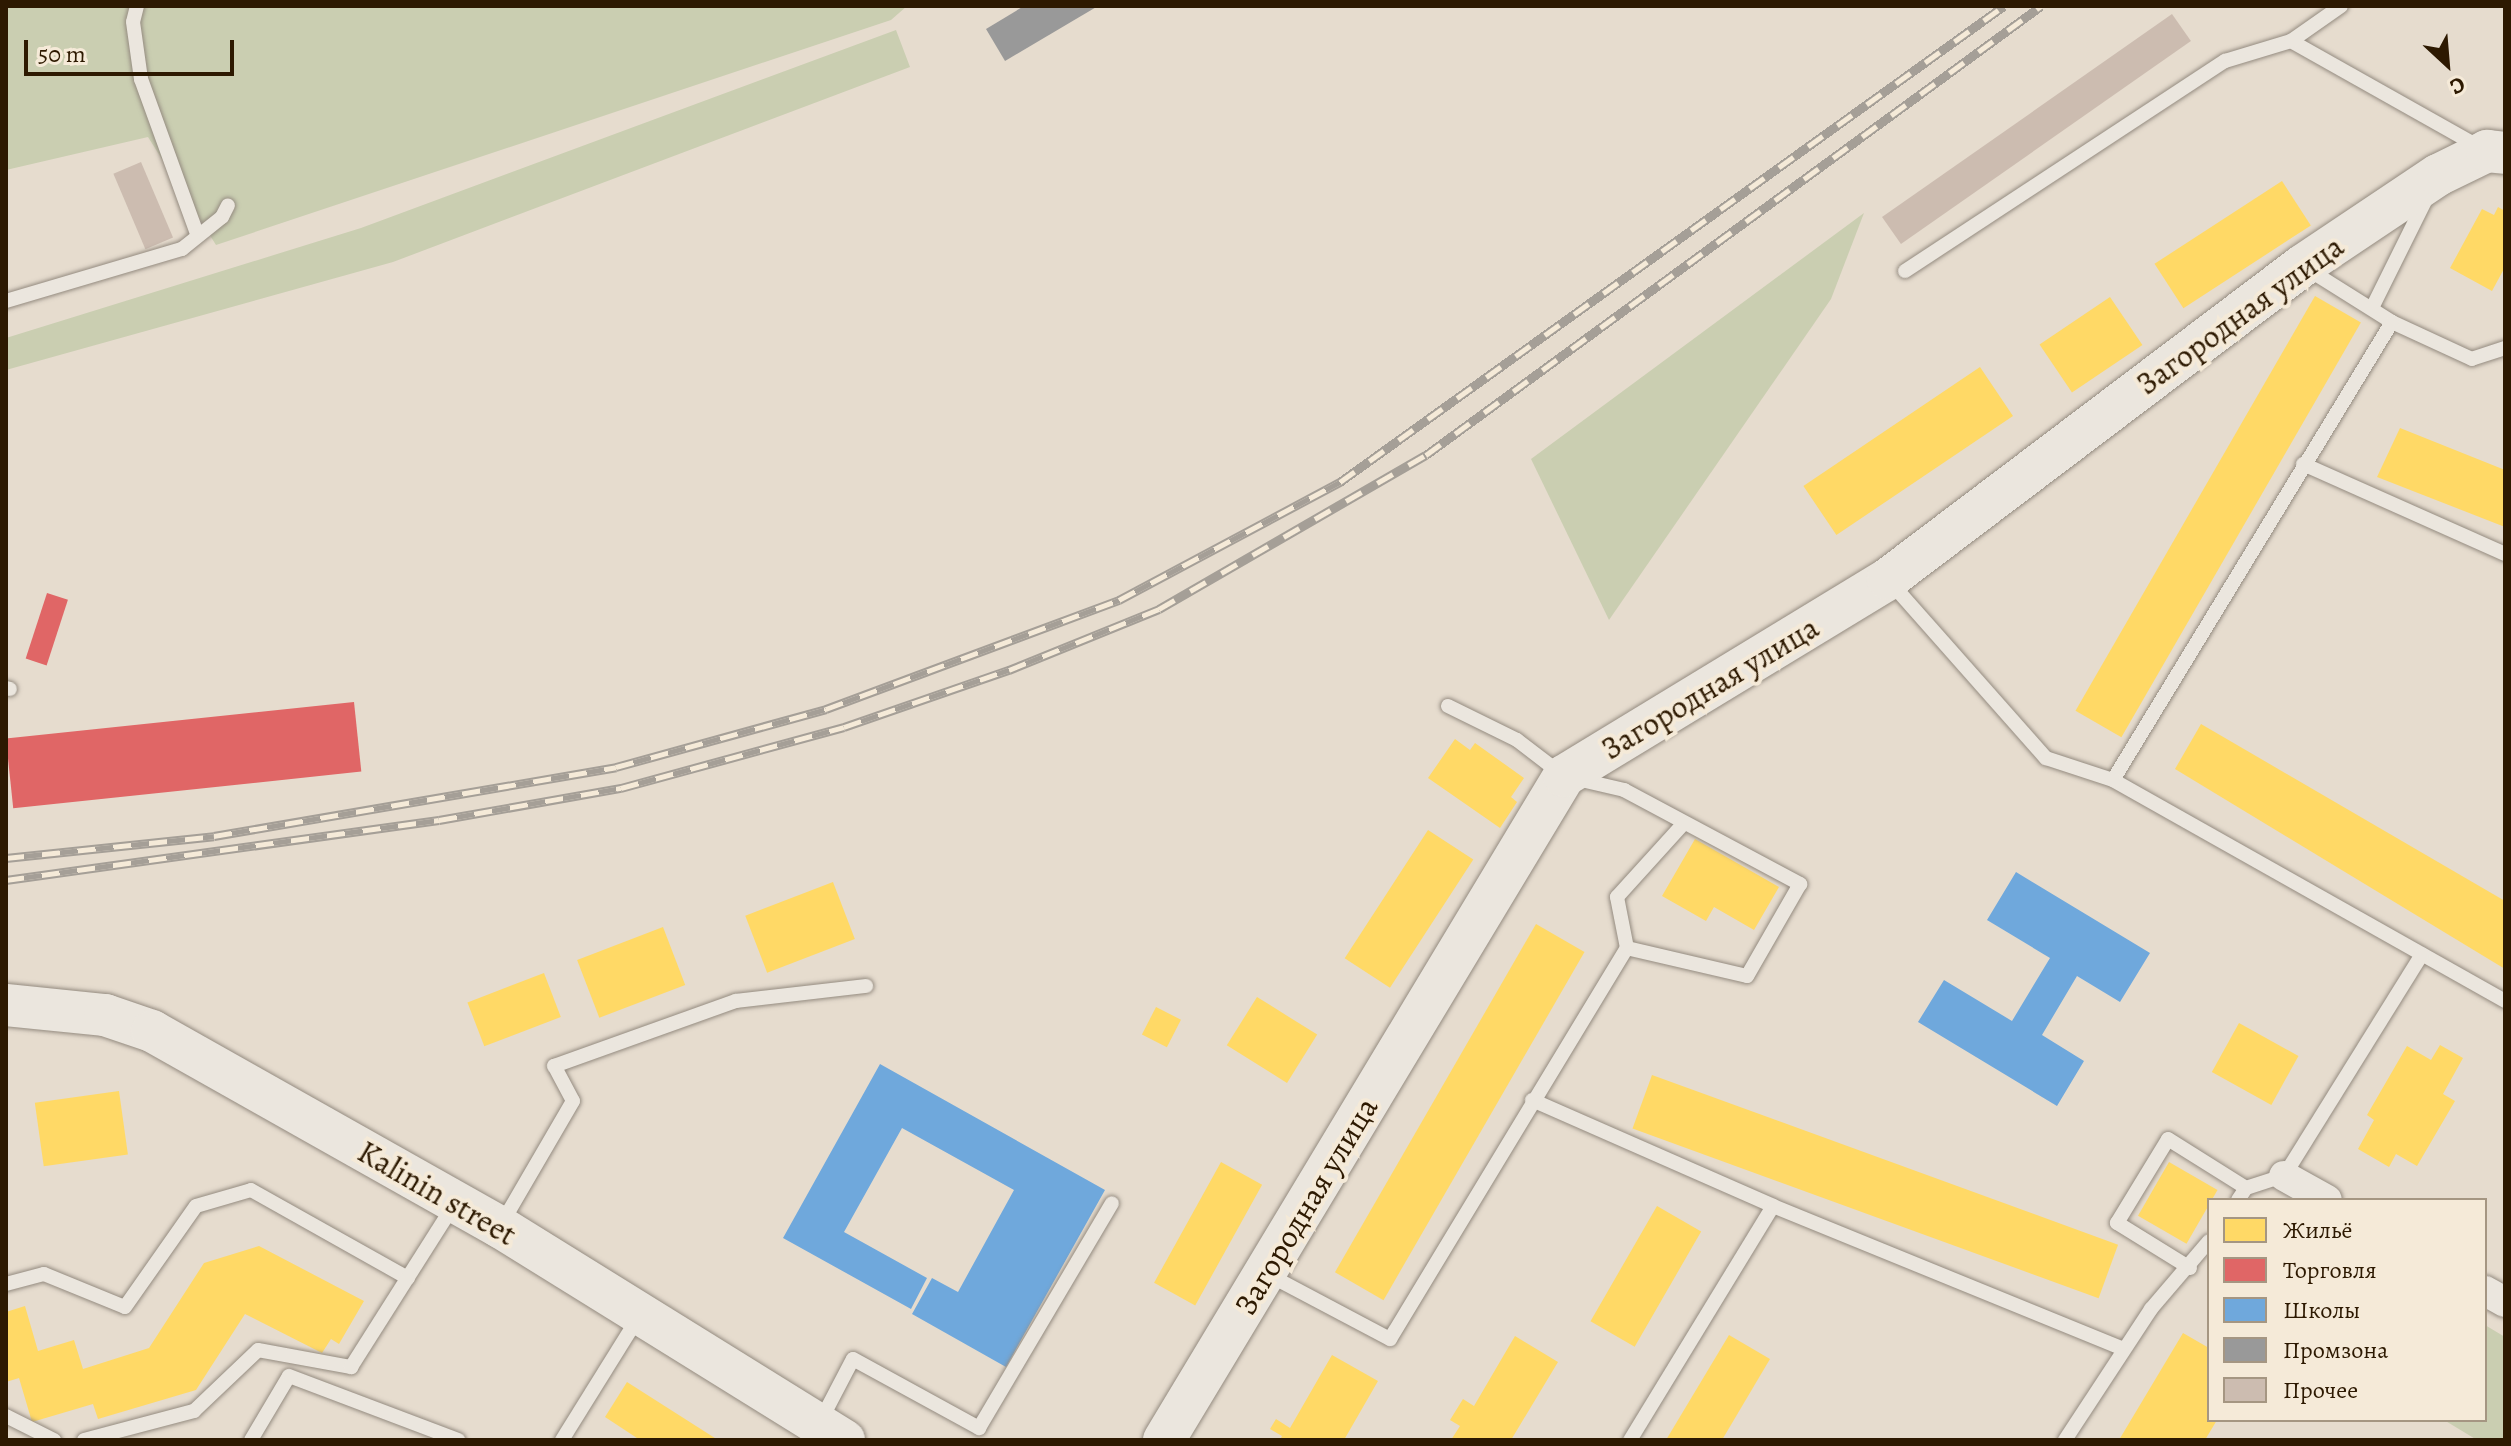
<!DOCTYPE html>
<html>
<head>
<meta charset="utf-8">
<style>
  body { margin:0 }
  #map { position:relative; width:2511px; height:1446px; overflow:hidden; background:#e6dcce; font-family:Alegreya,serif }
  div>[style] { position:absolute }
  .green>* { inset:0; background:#caceb1 }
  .homes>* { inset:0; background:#ffd966; transform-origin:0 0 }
  .shops>* { inset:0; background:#e06666; transform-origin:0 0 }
  .schools>* { inset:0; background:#6fa8dc }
  .industry>* { inset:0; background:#999 }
  .building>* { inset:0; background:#ccbcb0; transform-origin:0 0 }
  .roads { filter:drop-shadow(0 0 2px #948b80) drop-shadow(0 0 2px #948b80) }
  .lane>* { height:14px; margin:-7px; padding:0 7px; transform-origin:7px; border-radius:7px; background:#ebe6de }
  .street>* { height:30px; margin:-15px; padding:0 15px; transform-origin:15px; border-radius:15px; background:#ebe6de }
  .secondary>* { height:42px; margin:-21px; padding:0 21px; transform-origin:21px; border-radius:21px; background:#ebe6de }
  .rail>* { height:9px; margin-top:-4.5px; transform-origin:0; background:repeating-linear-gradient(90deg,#f5ead8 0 18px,#a59f97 0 36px); box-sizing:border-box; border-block:2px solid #a59f97 }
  span { translate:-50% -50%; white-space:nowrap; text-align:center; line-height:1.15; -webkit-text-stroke:8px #f5ead8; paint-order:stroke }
  .street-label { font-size:32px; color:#2d1901 }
  .frame { position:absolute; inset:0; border:8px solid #2d1901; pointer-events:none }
  .legend { position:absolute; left:2207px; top:1198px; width:280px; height:224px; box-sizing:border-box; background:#f5ead8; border:2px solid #a59682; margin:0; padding:10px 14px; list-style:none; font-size:24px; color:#2d1901 }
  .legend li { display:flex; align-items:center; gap:16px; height:40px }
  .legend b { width:40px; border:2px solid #a59682 }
  .north { position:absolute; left:2407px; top:24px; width:80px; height:80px; -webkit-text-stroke:6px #f5ead8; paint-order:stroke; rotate:154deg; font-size:22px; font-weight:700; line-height:32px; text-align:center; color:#2d1901 }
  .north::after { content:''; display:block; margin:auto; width:28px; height:36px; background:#2d1901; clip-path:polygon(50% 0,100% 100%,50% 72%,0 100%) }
  .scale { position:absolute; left:24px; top:40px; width:210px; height:36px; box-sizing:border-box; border:4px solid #2d1901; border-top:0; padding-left:10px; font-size:24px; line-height:28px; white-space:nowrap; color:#2d1901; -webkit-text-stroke:6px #f5ead8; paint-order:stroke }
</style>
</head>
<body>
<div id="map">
  <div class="green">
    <i style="clip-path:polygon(6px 6px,907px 6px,891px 20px,216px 245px,148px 137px,6px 170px)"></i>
    <i style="clip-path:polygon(896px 30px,910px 67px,393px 262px,6px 370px,6px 338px,361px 228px)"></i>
    <i style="clip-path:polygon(1864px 213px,1831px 299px,1609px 620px,1531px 459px)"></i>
    <i style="clip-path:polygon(2485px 1325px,2505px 1337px,2505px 1440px,2477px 1440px,2444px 1420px,2485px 1420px)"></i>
  </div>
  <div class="homes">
    <i style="left:2282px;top:181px;width:53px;height:152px;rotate:57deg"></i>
    <i style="clip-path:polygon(2498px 207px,2505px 211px,2505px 267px,2492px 291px,2450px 268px,2482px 209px,2494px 215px)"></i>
    <i style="left:2315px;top:296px;width:53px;height:479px;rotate:30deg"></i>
    <i style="left:2110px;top:297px;width:58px;height:85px;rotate:56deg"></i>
    <i style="left:1980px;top:367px;width:59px;height:213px;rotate:56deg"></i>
    <i style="clip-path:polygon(2400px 428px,2505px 470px,2505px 527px,2377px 477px)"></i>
    <i style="clip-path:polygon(2201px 724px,2505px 901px,2505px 969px,2175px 769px)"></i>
    <i style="clip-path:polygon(1455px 739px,1470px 750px,1475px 743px,1524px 778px,1511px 797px,1517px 802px,1500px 828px,1428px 778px)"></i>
    <i style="left:1428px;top:830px;width:54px;height:153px;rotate:33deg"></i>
    <i style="clip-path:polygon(1695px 839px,1779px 887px,1754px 930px,1714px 907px,1706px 921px,1662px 896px)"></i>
    <i style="left:833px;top:882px;width:61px;height:94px;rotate:69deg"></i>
    <i style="left:1536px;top:924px;width:56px;height:402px;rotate:30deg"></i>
    <i style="left:663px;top:927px;width:62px;height:92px;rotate:69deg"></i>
    <i style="left:544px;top:973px;width:47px;height:82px;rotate:69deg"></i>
    <i style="left:1257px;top:997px;width:71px;height:57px;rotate:32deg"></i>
    <i style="left:1156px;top:1007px;width:28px;height:31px;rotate:27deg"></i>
    <i style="left:2239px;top:1023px;width:68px;height:56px;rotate:29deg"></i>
    <i style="clip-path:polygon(2440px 1045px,2463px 1058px,2443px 1094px,2455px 1101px,2417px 1166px,2396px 1154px,2389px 1167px,2358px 1149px,2374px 1120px,2367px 1115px,2407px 1046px,2431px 1060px)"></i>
    <i style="left:1652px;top:1075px;width:496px;height:57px;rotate:20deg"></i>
    <i style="left:119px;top:1091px;width:64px;height:85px;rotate:82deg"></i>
    <i style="left:1221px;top:1162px;width:47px;height:138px;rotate:29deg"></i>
    <i style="left:2169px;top:1162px;width:56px;height:62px;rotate:30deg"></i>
    <i style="left:1657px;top:1206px;width:51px;height:133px;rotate:30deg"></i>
    <i style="clip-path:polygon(259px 1246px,364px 1301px,339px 1344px,331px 1339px,322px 1353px,245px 1314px,196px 1390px,98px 1419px,93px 1404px,32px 1422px,19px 1378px,6px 1382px,6px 1312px,25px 1306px,38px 1351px,74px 1340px,83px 1369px,149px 1348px,204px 1263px)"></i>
    <i style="clip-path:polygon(2183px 1333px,2209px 1348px,2209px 1420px,2217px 1420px,2205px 1440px,2119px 1440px)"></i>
    <i style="clip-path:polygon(1729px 1335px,1770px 1359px,1722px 1440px,1666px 1440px)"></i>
    <i style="clip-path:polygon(1515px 1336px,1558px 1362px,1511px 1440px,1451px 1440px,1460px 1426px,1450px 1420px,1463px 1399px,1474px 1406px)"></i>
    <i style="clip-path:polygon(1332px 1355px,1378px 1381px,1344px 1440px,1280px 1440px,1282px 1436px,1270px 1429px,1276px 1419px,1290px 1428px)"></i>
    <i style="clip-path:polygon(627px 1382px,718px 1440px,640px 1440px,605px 1417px)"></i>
  </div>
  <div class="shops">
    <i style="left:47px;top:593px;width:22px;height:69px;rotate:18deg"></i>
    <i style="left:354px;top:702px;width:70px;height:350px;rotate:84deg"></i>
  </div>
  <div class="schools">
    <i style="clip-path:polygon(2016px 872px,2150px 953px,2120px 1002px,2077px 976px,2042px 1035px,2084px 1061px,2057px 1106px,1918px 1022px,1944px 980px,2012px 1021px,2050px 958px,1987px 920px)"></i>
    <i style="clip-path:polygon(880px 1064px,1105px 1190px,1006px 1367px,912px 1314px,932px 1278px,958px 1292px,1014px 1190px,902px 1128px,844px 1232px,927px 1278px,911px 1309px,783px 1238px)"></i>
  </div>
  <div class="industry">
    <i style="clip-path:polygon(1024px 6px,1098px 6px,1005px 61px,986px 29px)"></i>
  </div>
  <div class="building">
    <i style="left:2172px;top:14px;width:33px;height:354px;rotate:55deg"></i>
    <i style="left:141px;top:162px;width:82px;height:30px;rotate:67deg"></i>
  </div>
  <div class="roads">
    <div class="lane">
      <i style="left:137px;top:6px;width:16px;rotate:104deg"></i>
      <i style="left:133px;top:22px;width:58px;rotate:82deg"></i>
      <i style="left:141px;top:79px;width:165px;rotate:70.1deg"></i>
      <i style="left:2291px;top:41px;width:216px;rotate:29.4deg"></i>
      <i style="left:2306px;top:268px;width:102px;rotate:32.1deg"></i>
      <i style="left:1905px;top:271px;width:383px;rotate:-33.3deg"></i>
      <i style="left:2225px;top:61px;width:69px;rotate:-16.9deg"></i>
      <i style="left:2291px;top:41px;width:61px;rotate:-35deg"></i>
      <i style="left:6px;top:301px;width:184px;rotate:-16.5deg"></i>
      <i style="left:182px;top:249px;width:51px;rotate:-38.7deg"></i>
      <i style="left:222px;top:217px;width:13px;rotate:-63deg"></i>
      <i style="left:2373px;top:306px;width:119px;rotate:-63.6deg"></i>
      <i style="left:2505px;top:348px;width:35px;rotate:162deg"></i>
      <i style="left:2472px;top:359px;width:88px;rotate:-155.2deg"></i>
      <i style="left:2392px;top:322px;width:536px;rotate:121.35deg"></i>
      <i style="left:2113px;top:780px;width:450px;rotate:29.4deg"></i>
      <i style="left:2303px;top:464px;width:221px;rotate:24deg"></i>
      <i style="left:1891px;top:583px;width:234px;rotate:48.5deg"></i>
      <i style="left:2046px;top:758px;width:71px;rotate:18.2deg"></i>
      <i style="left:6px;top:688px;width:4px;rotate:14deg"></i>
      <i style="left:1448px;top:706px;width:77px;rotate:26.2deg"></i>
      <i style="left:1517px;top:740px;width:59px;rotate:37.5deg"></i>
      <i style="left:1564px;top:776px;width:62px;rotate:13.1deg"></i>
      <i style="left:1624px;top:790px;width:200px;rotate:28.1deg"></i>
      <i style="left:1800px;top:884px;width:106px;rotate:119.9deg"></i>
      <i style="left:1747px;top:976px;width:123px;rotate:-166.9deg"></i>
      <i style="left:1532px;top:1100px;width:263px;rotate:23.7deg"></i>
      <i style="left:1773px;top:1206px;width:274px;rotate:121.4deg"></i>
      <i style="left:2238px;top:1200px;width:14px;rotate:-56deg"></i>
      <i style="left:2246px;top:1188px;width:40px;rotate:-18deg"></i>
      <i style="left:2284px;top:1176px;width:261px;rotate:-58.1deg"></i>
      <i style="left:1773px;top:1206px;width:378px;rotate:22.2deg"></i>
      <i style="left:502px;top:1223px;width:141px;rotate:-59.8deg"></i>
      <i style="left:573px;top:1101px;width:40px;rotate:-118deg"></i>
      <i style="left:554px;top:1066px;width:193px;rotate:-19.7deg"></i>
      <i style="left:736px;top:1001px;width:131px;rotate:-6.6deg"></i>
      <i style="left:2190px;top:1268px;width:86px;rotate:-148.3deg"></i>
      <i style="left:2117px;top:1223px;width:98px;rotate:-58.7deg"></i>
      <i style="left:2168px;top:1139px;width:92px;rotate:32.1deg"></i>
      <i style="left:1269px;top:1275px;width:137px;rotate:27.9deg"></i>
      <i style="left:1390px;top:1339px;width:457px;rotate:-58.8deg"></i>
      <i style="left:1627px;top:948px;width:52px;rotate:-101.1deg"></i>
      <i style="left:1617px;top:897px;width:100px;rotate:-47.8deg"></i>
      <i style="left:6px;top:1284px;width:39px;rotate:-15deg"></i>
      <i style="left:44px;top:1274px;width:87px;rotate:22.2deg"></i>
      <i style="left:125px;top:1307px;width:123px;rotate:-54.9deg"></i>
      <i style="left:196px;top:1206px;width:57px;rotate:-16.2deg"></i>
      <i style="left:251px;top:1190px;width:180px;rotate:29.3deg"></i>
      <i style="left:6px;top:1416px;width:54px;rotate:26.6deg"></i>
      <i style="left:820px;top:1422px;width:71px;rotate:-62.4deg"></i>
      <i style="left:853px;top:1359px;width:144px;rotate:28.7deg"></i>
      <i style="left:979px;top:1428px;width:261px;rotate:-59.4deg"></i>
      <i style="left:84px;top:1440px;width:114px;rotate:-14.8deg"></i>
      <i style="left:194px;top:1411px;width:88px;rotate:-43.6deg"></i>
      <i style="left:258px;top:1350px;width:95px;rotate:10.4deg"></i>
      <i style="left:351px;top:1367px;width:191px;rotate:-57.6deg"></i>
      <i style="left:251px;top:1440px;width:74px;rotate:-59.3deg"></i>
      <i style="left:289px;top:1376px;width:181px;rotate:20.7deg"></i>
      <i style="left:562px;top:1440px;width:144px;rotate:-58.1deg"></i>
      <i style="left:2065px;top:1440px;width:157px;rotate:-56.7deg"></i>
      <i style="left:2151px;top:1309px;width:89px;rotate:-49.5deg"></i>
    </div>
    <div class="street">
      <i style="left:2284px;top:1176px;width:49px;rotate:29.2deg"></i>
      <i style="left:2485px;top:1291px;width:23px;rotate:29deg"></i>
    </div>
    <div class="secondary">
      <i style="left:6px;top:1005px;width:100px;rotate:5.8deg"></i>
      <i style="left:105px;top:1015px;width:50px;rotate:18.8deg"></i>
      <i style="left:152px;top:1031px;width:399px;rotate:29.4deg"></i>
      <i style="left:500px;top:1227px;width:405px;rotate:31.8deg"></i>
      <i style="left:1164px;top:1440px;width:775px;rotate:-58.93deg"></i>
      <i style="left:1564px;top:776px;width:379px;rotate:-31.3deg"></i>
      <i style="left:1888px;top:579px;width:519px;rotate:-37.09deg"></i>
      <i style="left:2302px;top:266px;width:164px;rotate:-33.8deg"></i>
      <i style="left:2438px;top:175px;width:55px;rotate:-26.1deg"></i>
      <i style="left:2487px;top:151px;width:18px;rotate:6deg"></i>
    </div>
  </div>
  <div class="rail">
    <i style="left:6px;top:858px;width:209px;rotate:-6deg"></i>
    <i style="left:214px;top:836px;width:408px;rotate:-9.7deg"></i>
    <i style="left:616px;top:767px;width:218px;rotate:-15.4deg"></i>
    <i style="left:826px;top:709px;width:313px;rotate:-20.4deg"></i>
    <i style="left:1119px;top:600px;width:251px;rotate:-28.1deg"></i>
    <i style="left:1340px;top:482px;width:817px;rotate:-35.64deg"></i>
    <i style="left:6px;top:880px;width:437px;rotate:-7.9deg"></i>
    <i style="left:439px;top:820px;width:185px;rotate:-10deg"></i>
    <i style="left:621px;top:788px;width:231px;rotate:-15.3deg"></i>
    <i style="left:844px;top:727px;width:175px;rotate:-19.1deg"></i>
    <i style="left:1009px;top:670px;width:162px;rotate:-22.1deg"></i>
    <i style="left:1159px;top:609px;width:308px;rotate:-30deg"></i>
    <i style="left:1426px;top:455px;width:761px;rotate:-36.13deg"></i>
  </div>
  <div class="street-label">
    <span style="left:2240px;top:315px;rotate:-36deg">Загородная улица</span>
    <span style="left:1710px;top:688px;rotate:-31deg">Загородная улица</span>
    <span style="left:437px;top:1193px;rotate:30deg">Kalinin street</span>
    <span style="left:1306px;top:1206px;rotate:-59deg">Загородная улица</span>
  </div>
  <div class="frame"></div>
  <ul class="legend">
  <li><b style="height:22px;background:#ffd966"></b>Жильё</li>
  <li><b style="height:22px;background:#e06666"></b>Торговля</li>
  <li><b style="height:22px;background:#6fa8dc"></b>Школы</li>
  <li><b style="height:22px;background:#999"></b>Промзона</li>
  <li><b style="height:22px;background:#ccbcb0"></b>Прочее</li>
  </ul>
  <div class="north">С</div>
  <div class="scale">50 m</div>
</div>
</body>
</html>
